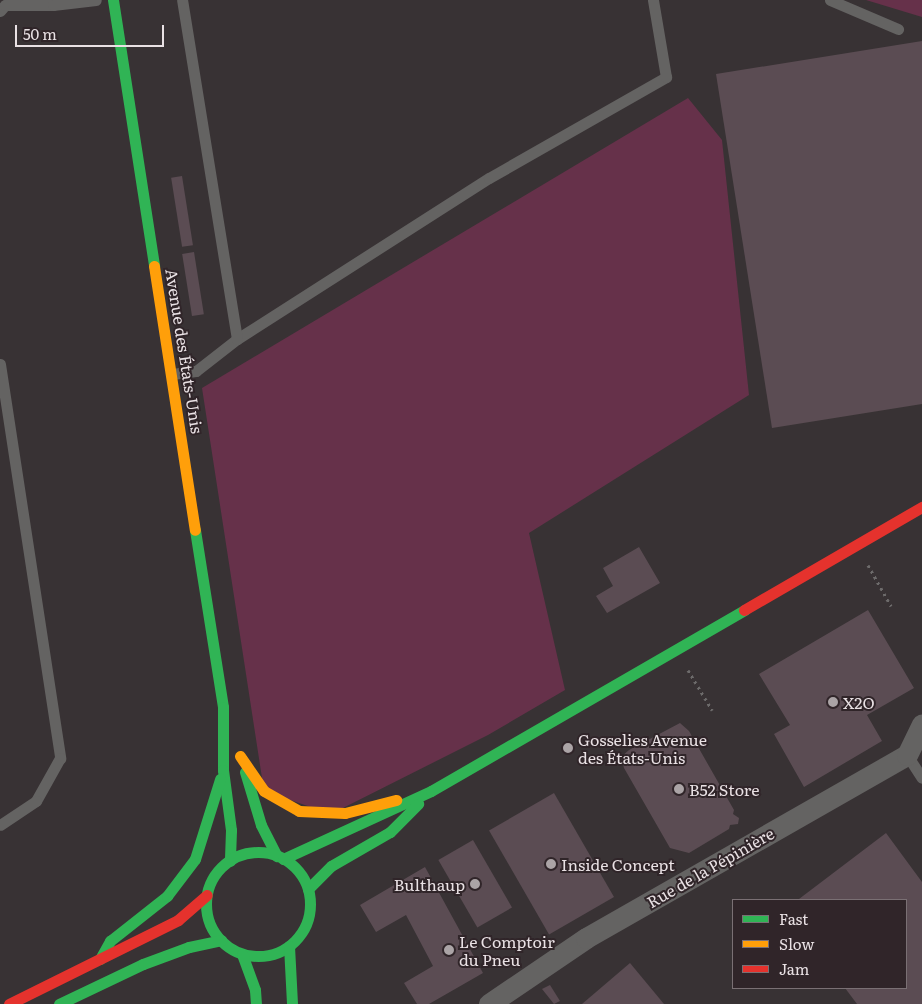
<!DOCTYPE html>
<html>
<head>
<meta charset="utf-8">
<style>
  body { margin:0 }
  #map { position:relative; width:922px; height:1004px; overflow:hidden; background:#383234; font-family:Literata,serif }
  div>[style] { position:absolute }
  .green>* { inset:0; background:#66314a }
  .building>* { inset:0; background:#5b4c53; transform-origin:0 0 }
  .path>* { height:3px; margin-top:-1.5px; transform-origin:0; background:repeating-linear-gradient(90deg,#6d6b6b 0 2.5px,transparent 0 6.5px) }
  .lane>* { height:11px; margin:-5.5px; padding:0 5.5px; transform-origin:5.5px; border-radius:5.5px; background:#646362 }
  .street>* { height:21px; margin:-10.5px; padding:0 10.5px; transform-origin:10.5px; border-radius:10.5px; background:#646362 }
  .fast>* { height:11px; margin:-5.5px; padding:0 5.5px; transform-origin:5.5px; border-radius:5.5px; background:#30b455 }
  .fast>.ring { margin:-5.5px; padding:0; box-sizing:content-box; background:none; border:11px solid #30b455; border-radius:50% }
  .slow>* { height:11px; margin:-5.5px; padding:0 5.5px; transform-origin:5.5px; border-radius:5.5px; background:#ff9f0a }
  .jam>* { height:11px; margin:-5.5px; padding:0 5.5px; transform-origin:5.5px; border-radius:5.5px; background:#e5322d }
  .dots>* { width:14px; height:14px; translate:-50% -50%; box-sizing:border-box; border:2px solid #302529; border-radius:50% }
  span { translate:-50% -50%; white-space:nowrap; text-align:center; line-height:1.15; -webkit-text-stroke:4px #302529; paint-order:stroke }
  .street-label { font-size:16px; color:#e9e1e4 }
  .poi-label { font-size:16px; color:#e9e1e4 }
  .left { translate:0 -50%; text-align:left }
  .right { translate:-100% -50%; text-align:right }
  .legend { position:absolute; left:732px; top:899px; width:175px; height:90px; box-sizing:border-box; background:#302529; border:1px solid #7a7074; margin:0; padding:6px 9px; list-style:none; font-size:15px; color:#e9e1e4 }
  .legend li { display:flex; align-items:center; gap:10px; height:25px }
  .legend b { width:25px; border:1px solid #7a7074 }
  .scale { position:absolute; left:15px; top:25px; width:149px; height:22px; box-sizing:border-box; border:2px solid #e9e1e4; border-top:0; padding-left:6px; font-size:15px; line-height:18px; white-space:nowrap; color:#e9e1e4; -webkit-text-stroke:4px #302529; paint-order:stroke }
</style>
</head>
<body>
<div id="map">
  <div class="green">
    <i style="clip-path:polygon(866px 0,922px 0,922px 17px)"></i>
    <i style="clip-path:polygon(688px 98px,722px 140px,749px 395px,529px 533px,565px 690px,488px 735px,331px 814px,264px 791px,202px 388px)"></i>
  </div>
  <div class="building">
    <i style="clip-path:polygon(922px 41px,922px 404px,772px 428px,716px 74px)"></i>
    <i style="left:182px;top:176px;width:70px;height:11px;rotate:81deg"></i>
    <i style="left:194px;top:252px;width:63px;height:12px;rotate:81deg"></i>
    <i style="clip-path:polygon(639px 547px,660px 583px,607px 613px,596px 596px,613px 586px,603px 568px)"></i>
    <i style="clip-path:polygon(868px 610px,914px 688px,867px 715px,882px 741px,804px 787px,774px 734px,790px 725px,759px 674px)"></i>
    <i style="clip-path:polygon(680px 723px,689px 731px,734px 810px,733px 814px,739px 818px,738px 824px,730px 825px,729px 829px,689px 853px,670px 848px,624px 768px,621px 757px,629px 750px)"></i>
    <i style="left:554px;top:793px;width:120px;height:75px;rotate:60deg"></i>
    <i style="clip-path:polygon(886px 833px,922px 882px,922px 1004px,857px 1004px,845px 988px,906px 988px,906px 900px,799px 899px)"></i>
    <i style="left:473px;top:840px;width:78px;height:40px;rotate:60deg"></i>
    <i style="clip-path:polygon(425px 867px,483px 973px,429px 1004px,417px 1004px,404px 983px,433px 966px,406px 915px,376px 932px,360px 905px)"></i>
    <i style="clip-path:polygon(630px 963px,664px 1004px,582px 1004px)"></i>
    <i style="clip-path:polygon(550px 985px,560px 1001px,554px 1004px,542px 989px)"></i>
  </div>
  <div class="path">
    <i style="left:868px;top:565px;width:47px;rotate:60.7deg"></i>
    <i style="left:688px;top:670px;width:47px;rotate:59deg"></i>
  </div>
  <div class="lane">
    <i style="left:830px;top:0;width:74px;rotate:23.1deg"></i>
    <i style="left:0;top:11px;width:8px;rotate:-50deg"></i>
    <i style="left:5px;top:5px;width:48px"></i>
    <i style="left:53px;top:5px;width:43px;rotate:-6.6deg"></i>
    <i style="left:237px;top:339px;width:299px;rotate:-32.6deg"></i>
    <i style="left:489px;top:178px;width:204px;rotate:-29.7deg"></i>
    <i style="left:666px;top:77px;width:78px;rotate:-99.6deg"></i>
    <i style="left:0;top:364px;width:399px;rotate:81.3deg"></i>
    <i style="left:60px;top:758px;width:49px;rotate:119.2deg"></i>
    <i style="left:36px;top:801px;width:43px;rotate:146.3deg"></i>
    <i style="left:172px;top:374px;width:24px;rotate:-7deg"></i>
    <i style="left:196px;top:371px;width:52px;rotate:-38deg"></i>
    <i style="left:237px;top:339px;width:343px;rotate:-99.2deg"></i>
    <i style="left:907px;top:755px;width:27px;rotate:57deg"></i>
  </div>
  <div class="street">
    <i style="left:489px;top:1004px;width:117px;rotate:-34.2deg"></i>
    <i style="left:586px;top:938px;width:369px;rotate:-29.7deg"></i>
    <i style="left:907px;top:755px;width:34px;rotate:-64deg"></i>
  </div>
  <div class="fast">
    <i style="left:113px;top:0;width:269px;rotate:81.2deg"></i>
    <i style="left:195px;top:530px;width:179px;rotate:81deg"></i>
    <i style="left:223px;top:707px;width:63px;rotate:90deg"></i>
    <i style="left:223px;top:770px;width:61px;rotate:82.4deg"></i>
    <i style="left:231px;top:830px;width:31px;rotate:92deg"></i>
    <i style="left:245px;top:772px;width:55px;rotate:73.2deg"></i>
    <i style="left:261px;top:825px;width:35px;rotate:63deg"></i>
    <i class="ring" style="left:206px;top:852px;width:93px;height:93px"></i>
    <i style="left:283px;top:859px;width:163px;rotate:-24.7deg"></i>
    <i style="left:431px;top:791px;width:362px;rotate:-30deg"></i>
    <i style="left:308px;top:889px;width:33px;rotate:-45deg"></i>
    <i style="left:331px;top:866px;width:68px;rotate:-30deg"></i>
    <i style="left:390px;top:832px;width:40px;rotate:-45deg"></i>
    <i style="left:289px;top:946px;width:58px;rotate:87deg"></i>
    <i style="left:242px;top:954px;width:38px;rotate:70deg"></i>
    <i style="left:255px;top:990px;width:14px;rotate:86deg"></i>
    <i style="left:100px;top:959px;width:21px;rotate:-61deg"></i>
    <i style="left:110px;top:941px;width:73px;rotate:-38.3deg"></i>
    <i style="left:167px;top:896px;width:46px;rotate:-52.9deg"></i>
    <i style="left:195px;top:859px;width:84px;rotate:-72.6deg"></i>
    <i style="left:59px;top:1004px;width:93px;rotate:-25.5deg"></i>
    <i style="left:143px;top:964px;width:49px;rotate:-20.3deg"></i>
    <i style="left:189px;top:947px;width:33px;rotate:-12deg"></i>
  </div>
  <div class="slow">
    <i style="left:154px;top:266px;width:267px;rotate:81.2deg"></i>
    <i style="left:240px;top:756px;width:42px;rotate:55.6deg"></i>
    <i style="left:264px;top:791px;width:40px;rotate:29.7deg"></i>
    <i style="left:299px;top:811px;width:46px;rotate:2.5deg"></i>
    <i style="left:345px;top:813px;width:53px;rotate:-14.3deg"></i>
  </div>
  <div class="jam">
    <i style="left:744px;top:610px;width:206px;rotate:-30.1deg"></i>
    <i style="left:9px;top:1004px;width:189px;rotate:-26.4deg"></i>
    <i style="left:178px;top:920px;width:38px;rotate:-41deg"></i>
  </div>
  <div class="dots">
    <i style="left:833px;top:702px;background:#aba4a6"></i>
    <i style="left:568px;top:748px;background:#aba4a6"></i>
    <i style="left:679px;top:789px;background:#aba4a6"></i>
    <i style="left:551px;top:864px;background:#aba4a6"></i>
    <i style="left:475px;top:884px;background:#aba4a6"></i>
    <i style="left:449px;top:950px;background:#aba4a6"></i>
  </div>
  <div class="street-label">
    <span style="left:185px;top:351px;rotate:81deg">Avenue des États-Unis</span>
    <span style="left:710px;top:867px;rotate:-30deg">Rue de la Pépinière</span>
  </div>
  <div class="poi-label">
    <span class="left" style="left:843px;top:702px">X2O</span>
    <span class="left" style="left:578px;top:748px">Gosselies Avenue<br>des États-Unis</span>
    <span class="left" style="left:689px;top:789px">B52 Store</span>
    <span class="left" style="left:561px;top:864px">Inside Concept</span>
    <span class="right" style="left:465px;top:884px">Bulthaup</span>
    <span class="left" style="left:459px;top:950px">Le Comptoir<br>du Pneu</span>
  </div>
  <ul class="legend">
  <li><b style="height:6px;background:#30b455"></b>Fast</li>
  <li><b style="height:6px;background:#ff9f0a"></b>Slow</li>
  <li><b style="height:6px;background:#e5322d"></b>Jam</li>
  </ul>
  <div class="scale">50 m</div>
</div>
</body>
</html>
